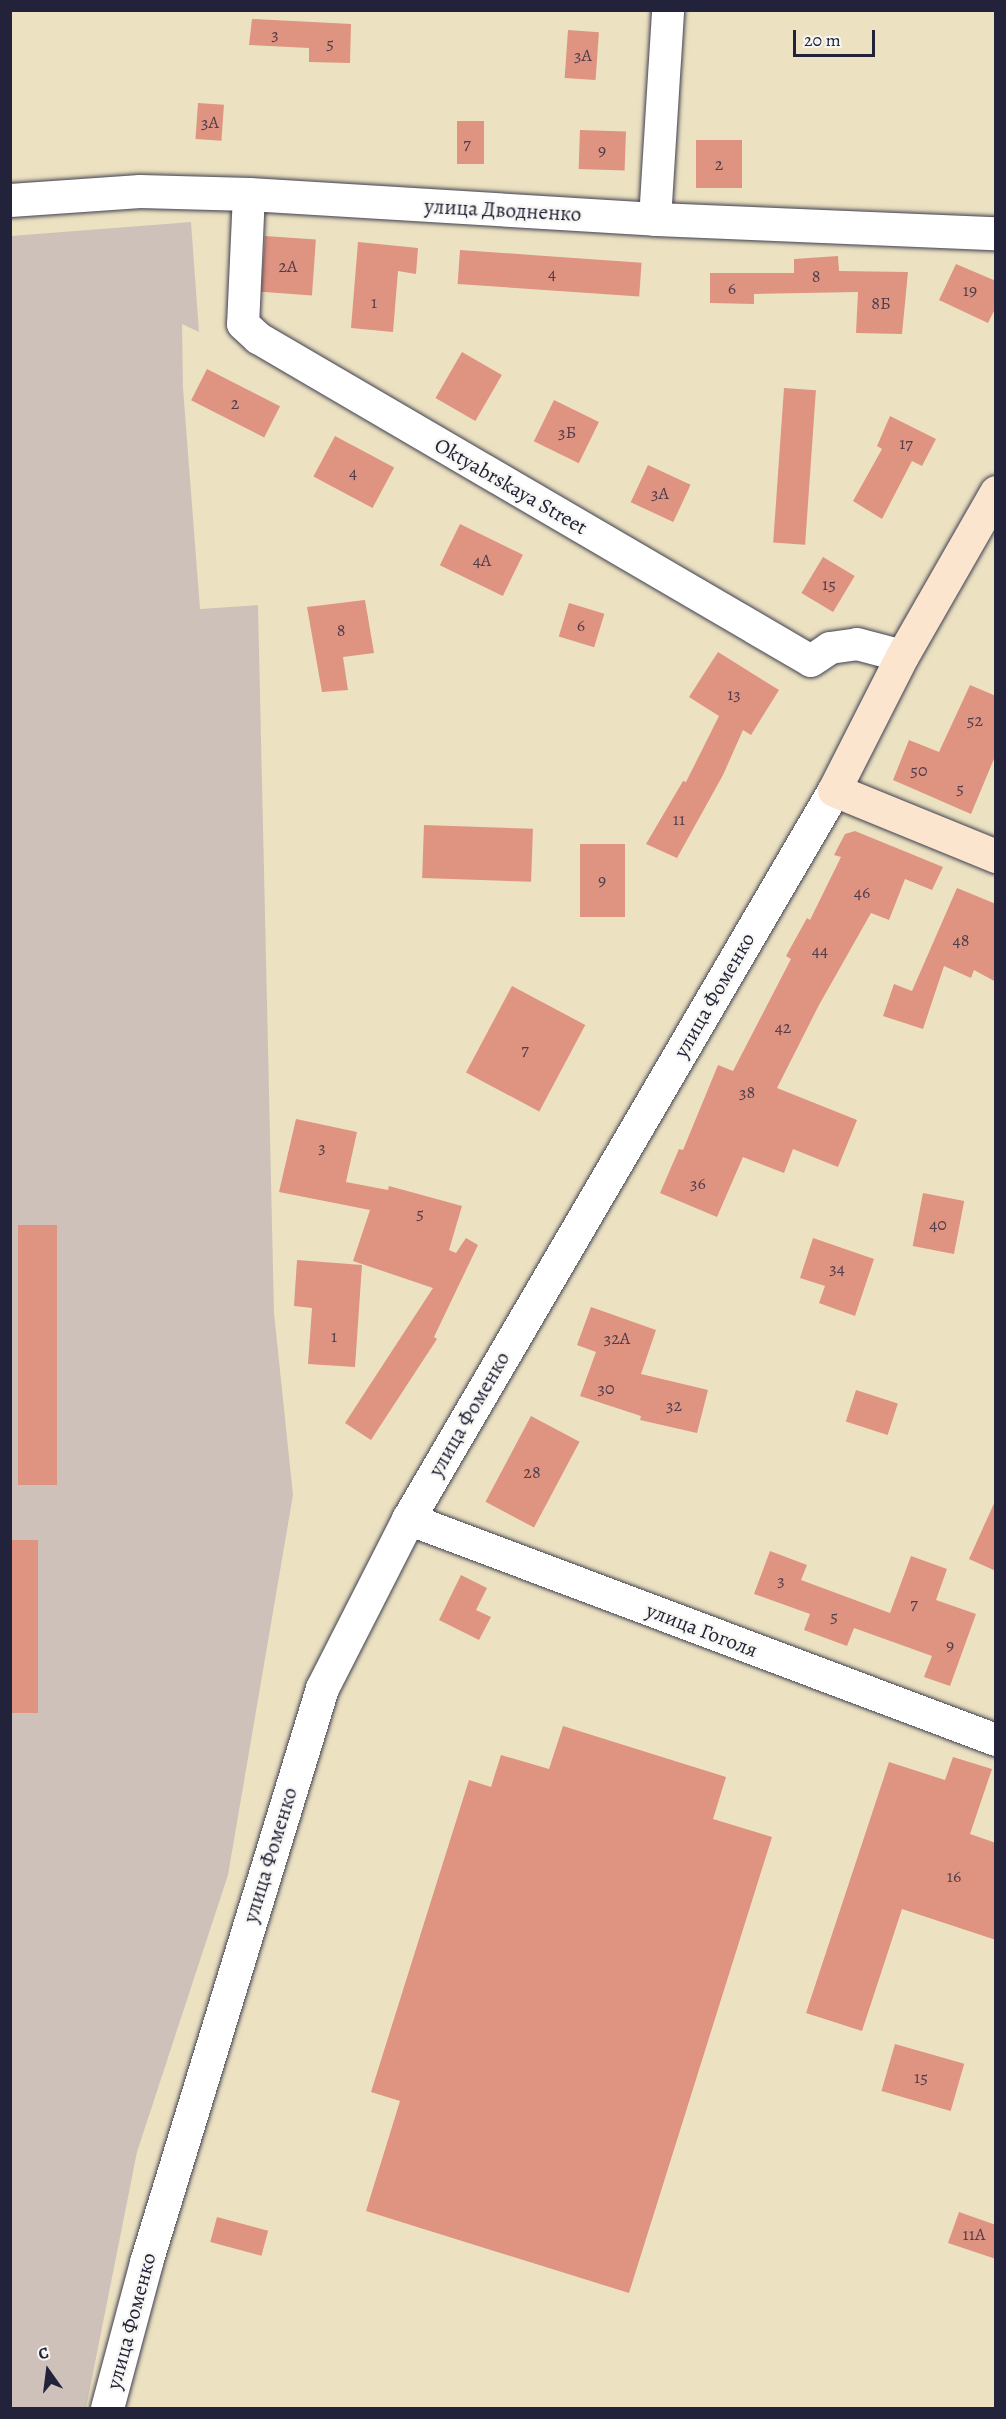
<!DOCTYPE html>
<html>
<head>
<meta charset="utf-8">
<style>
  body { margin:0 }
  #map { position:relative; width:1006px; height:2419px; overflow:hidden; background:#ece2c2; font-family:Alegreya,serif }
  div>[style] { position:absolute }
  .industrial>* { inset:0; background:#cec1ba }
  .building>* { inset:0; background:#df9381; transform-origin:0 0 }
  .roads { filter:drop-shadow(0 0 2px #403f4f) drop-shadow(0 0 2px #403f4f) }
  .minor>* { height:32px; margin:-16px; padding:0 16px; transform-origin:16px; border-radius:16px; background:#fff }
  .tertiary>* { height:33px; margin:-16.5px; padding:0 16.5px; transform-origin:16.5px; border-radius:16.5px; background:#fff }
  .secondary>* { height:33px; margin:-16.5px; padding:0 16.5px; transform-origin:16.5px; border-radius:16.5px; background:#fce5cf }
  span { translate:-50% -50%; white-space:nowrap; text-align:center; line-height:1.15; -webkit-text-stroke:4.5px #f6f6f2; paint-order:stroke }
  .number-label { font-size:18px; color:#513e4c }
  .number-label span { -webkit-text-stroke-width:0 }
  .street-label { font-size:21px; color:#22223b }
  .frame { position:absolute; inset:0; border:12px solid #22223b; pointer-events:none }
  .north { position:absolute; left:18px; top:2341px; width:60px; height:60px; -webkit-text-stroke:4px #f6f6f2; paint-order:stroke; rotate:346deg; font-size:16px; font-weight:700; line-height:24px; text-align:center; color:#22223b }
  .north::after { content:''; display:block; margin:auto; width:21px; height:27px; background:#22223b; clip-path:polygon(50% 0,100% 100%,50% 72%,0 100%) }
  .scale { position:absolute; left:793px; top:30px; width:82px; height:27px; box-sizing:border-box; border:3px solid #22223b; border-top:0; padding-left:8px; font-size:18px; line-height:21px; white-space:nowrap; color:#22223b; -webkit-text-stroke:4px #f6f6f2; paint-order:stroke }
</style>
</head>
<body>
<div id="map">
  <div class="industrial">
    <i style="clip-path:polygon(191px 222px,199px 332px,182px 324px,183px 388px,200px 609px,258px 605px,274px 1313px,293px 1495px,228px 1875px,137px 2152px,86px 2408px,11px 2408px,11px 236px)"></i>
  </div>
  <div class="building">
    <i style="clip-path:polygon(252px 19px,351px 24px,350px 63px,309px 62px,309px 48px,249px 45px)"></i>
    <i style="left:568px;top:30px;width:31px;height:48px;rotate:4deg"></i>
    <i style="left:198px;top:103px;width:26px;height:36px;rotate:4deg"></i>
    <i style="left:484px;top:121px;width:43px;height:27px;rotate:90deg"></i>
    <i style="left:580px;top:130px;width:46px;height:39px;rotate:2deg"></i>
    <i style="left:696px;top:140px;width:46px;height:48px"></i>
    <i style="left:265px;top:236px;width:51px;height:56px;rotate:4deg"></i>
    <i style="clip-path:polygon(358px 242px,418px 248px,416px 274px,398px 271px,393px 332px,351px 328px)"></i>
    <i style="left:460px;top:250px;width:182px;height:34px;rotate:4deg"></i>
    <i style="clip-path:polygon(838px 256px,839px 271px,908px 272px,902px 334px,856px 333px,858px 292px,754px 294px,754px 304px,710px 303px,710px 273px,794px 273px,794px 259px)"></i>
    <i style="clip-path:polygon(956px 264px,996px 281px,996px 307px,988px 323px,939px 300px)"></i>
    <i style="left:462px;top:352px;width:46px;height:53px;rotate:30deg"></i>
    <i style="left:207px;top:369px;width:82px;height:35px;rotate:27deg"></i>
    <i style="left:784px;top:388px;width:32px;height:155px;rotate:4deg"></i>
    <i style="left:554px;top:400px;width:50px;height:46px;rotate:26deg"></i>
    <i style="clip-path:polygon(890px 416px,936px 439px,922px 466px,912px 461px,882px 519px,853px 501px,882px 449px,877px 446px)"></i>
    <i style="left:335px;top:436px;width:67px;height:46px;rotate:28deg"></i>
    <i style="left:648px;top:465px;width:47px;height:41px;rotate:25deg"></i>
    <i style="left:460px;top:524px;width:70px;height:46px;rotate:26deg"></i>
    <i style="left:823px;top:557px;width:37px;height:42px;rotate:31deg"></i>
    <i style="clip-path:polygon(365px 600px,374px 653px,343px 657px,348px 690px,322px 692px,307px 607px)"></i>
    <i style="left:569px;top:603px;width:37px;height:35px;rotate:17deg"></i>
    <i style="clip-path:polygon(718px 652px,779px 690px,751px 735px,743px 730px,723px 775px,677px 858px,646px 844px,683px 781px,686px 782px,719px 716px,689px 697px)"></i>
    <i style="clip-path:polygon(970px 685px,996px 696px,996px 754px,971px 814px,893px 780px,909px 740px,939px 752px)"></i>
    <i style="left:424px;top:825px;width:109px;height:53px;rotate:2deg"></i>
    <i style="clip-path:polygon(855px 831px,943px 867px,932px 890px,905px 879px,889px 920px,871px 913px,819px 1005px,777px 1088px,857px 1120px,838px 1167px,793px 1149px,784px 1173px,743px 1157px,717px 1217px,660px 1193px,679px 1149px,683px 1150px,718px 1065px,733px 1071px,791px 959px,786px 956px,807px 918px,810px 920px,841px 857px,834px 855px,845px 834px)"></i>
    <i style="left:580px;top:844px;width:45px;height:73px"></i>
    <i style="clip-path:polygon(957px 888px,996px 904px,996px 982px,974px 970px,971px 978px,944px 966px,923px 1029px,883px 1016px,894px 984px,912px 991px)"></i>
    <i style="left:512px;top:986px;width:83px;height:98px;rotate:28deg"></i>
    <i style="clip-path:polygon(296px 1119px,357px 1132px,346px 1182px,388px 1190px,389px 1186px,462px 1206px,449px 1250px,456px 1253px,466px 1238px,478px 1245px,434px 1337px,437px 1339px,371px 1440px,345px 1423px,433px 1288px,353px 1261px,370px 1210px,279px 1192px)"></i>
    <i style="left:923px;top:1193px;width:42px;height:54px;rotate:11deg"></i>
    <i style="left:57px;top:1225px;width:260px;height:39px;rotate:90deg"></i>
    <i style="clip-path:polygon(813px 1238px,874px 1259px,855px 1316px,819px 1303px,825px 1286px,800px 1278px)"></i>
    <i style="clip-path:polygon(297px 1260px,362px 1265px,355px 1367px,308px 1364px,312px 1308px,294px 1306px)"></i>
    <i style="clip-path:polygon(591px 1307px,656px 1330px,641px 1374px,708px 1390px,697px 1433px,640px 1420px,641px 1416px,580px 1396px,596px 1352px,577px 1345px)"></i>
    <i style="left:856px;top:1390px;width:44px;height:33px;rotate:18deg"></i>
    <i style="left:531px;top:1416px;width:55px;height:97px;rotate:28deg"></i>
    <i style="clip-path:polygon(996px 1499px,996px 1571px,969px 1559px)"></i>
    <i style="left:38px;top:1540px;width:173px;height:28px;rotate:90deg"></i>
    <i style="clip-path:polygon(770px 1551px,807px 1565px,801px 1580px,890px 1613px,911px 1556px,947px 1569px,936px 1600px,976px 1614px,950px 1686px,924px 1677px,932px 1656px,854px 1628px,847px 1646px,804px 1630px,810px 1614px,754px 1594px)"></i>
    <i style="clip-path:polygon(461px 1575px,487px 1588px,476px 1610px,491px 1617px,479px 1640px,439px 1620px)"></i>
    <i style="clip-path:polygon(563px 1726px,726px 1777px,713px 1819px,772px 1837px,629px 2293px,366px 2211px,400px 2101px,371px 2092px,469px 1780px,491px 1787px,501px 1755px,549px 1769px)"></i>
    <i style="clip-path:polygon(953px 1757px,992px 1769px,970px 1834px,996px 1843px,996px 1940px,902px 1909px,862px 2031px,806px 2013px,889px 1762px,945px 1780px)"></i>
    <i style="left:895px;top:2044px;width:72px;height:49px;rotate:16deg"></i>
    <i style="clip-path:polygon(959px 2212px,996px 2225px,996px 2259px,948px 2243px)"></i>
    <i style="left:217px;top:2217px;width:53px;height:26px;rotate:15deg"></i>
  </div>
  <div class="roads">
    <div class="minor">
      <i style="left:249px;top:194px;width:130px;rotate:92.6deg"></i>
      <i style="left:243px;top:324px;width:21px;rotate:43deg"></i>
      <i style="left:258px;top:338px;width:640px;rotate:30.29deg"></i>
      <i style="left:811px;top:661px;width:23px;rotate:-34deg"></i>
      <i style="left:830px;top:648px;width:27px;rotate:-8deg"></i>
      <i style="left:857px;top:644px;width:47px;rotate:14.9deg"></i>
      <i style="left:655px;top:219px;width:209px;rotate:-86.4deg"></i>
      <i style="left:408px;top:1519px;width:628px;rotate:20.6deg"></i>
    </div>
    <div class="tertiary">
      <i style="left:10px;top:200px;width:130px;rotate:-4deg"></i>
      <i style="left:140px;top:191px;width:109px;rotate:1.6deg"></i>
      <i style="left:249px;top:194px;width:407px;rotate:3.5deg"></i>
      <i style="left:655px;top:219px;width:341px;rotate:2.4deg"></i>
      <i style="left:107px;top:2408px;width:151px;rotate:-75deg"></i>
      <i style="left:146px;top:2262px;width:600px;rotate:-72.95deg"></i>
      <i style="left:322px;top:1688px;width:190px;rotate:-63deg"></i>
      <i style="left:408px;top:1519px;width:844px;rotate:-59.7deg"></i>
    </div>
    <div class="secondary">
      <i style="left:996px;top:492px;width:189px;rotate:119.8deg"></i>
      <i style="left:902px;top:656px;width:150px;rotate:116.9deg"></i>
      <i style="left:834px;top:790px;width:175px;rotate:22.2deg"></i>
    </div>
  </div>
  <div class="number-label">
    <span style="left:275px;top:34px">3</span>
    <span style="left:330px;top:43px">5</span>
    <span style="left:583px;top:55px">3А</span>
    <span style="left:210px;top:122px">3А</span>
    <span style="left:467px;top:143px">7</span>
    <span style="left:602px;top:150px">9</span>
    <span style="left:719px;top:164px">2</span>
    <span style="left:288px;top:266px">2А</span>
    <span style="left:552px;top:273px">4</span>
    <span style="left:816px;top:276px">8</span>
    <span style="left:732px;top:288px">6</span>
    <span style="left:970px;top:290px">19</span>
    <span style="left:374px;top:302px">1</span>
    <span style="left:881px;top:303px">8Б</span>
    <span style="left:235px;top:403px">2</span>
    <span style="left:567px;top:432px">3Б</span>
    <span style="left:906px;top:443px">17</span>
    <span style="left:353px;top:472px">4</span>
    <span style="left:660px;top:493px">3А</span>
    <span style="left:482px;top:560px">4А</span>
    <span style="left:829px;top:584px">15</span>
    <span style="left:581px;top:625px">6</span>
    <span style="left:341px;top:630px">8</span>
    <span style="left:734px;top:694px">13</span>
    <span style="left:975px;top:720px">52</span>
    <span style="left:919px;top:770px">50</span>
    <span style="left:960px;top:788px">5</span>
    <span style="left:679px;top:819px">11</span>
    <span style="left:602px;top:880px">9</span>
    <span style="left:862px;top:892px">46</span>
    <span style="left:961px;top:940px">48</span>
    <span style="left:820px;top:950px">44</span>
    <span style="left:783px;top:1027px">42</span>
    <span style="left:525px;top:1049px">7</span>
    <span style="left:747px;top:1092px">38</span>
    <span style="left:322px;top:1147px">3</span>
    <span style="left:698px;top:1183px">36</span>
    <span style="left:420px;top:1213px">5</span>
    <span style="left:938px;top:1224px">40</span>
    <span style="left:837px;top:1268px">34</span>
    <span style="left:334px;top:1336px">1</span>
    <span style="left:617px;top:1338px">32А</span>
    <span style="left:606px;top:1388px">30</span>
    <span style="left:674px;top:1405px">32</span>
    <span style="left:532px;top:1472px">28</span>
    <span style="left:781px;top:1580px">3</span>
    <span style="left:914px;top:1603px">7</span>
    <span style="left:834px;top:1616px">5</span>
    <span style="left:950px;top:1645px">9</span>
    <span style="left:954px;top:1876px">16</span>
    <span style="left:921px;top:2077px">15</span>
    <span style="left:974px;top:2234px">11А</span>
  </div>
  <div class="street-label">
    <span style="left:503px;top:210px;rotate:3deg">улица Дводненко</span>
    <span style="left:511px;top:486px;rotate:30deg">Oktyabrskaya Street</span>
    <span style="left:714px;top:995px;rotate:-60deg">улица Фоменко</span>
    <span style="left:469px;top:1414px;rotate:-60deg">улица Фоменко</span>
    <span style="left:702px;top:1630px;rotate:21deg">улица Гоголя</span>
    <span style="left:270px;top:1855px;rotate:-73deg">улица Фоменко</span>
    <span style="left:131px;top:2321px;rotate:-75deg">улица Фоменко</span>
  </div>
  <div class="frame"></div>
  <div class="north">С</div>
  <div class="scale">20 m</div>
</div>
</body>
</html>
